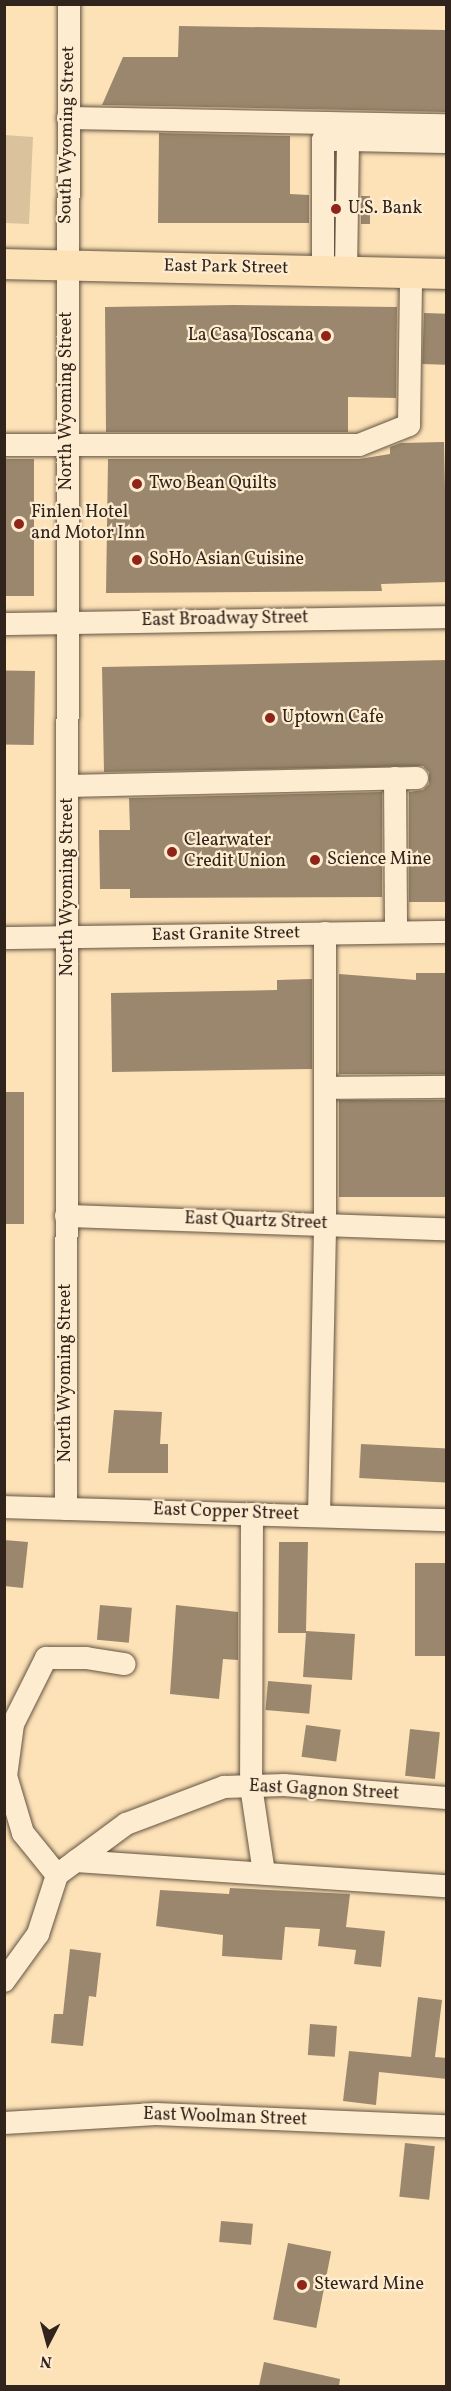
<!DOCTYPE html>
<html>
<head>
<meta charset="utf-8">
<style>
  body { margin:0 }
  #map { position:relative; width:451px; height:2391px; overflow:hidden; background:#fde2b7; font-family:Vollkorn,serif }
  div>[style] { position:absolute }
  .green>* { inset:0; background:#dac29d }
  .building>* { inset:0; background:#9b876d; transform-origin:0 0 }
  .roads { filter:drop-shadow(0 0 2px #645443) drop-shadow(0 0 2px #645443) }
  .minor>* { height:22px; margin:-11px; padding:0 11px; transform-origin:11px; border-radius:11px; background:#feecd0 }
  .major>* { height:30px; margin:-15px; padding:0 15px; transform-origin:15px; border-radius:15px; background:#fde2b7 }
  .dots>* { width:16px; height:16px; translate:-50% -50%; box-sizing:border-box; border:3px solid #feecd0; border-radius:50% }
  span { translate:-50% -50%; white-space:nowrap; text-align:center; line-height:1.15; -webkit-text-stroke:4.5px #feecd0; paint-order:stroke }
  .street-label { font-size:18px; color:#31241c }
  .poi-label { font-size:18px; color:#31241c }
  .left { translate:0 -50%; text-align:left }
  .right { translate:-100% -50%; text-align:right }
  .frame { position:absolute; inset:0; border:6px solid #31241c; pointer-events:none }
  .north { position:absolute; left:18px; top:2313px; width:60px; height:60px; -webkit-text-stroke:4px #feecd0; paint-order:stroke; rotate:186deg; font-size:16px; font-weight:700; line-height:24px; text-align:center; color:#31241c }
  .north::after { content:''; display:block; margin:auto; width:21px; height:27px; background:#31241c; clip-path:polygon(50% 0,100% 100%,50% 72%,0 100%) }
</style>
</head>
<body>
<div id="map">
  <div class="green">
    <i style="clip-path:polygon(5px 135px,33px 137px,29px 224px,5px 223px)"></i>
  </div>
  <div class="building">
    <i style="clip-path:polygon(179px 26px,447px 30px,447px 112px,102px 105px,123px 57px,178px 57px)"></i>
    <i style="clip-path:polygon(159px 133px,290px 136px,290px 194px,309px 195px,309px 223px,158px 223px)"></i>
    <i style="left:361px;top:196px;width:9px;height:28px"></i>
    <i style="clip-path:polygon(233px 305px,397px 307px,396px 398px,348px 397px,348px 432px,106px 432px,105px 307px)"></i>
    <i style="left:424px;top:313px;width:23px;height:51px;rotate:2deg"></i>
    <i style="clip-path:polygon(444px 442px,447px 582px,381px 584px,382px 591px,106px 593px,108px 459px,359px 459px,390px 454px,390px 447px,401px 443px)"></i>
    <i style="left:4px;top:459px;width:30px;height:137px"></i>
    <i style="clip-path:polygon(447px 660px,447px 902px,409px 902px,409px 792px,423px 790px,429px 784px,429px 772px,423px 766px,104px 772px,102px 667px)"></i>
    <i style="left:35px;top:671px;width:74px;height:31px;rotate:91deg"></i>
    <i style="clip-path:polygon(382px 792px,382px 897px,130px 898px,130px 889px,100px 889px,99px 830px,130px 830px,129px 798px)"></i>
    <i style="clip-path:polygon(416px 973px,447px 973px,447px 1074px,339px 1074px,339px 974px,416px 980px)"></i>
    <i style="clip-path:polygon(312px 979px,312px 1069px,112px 1072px,111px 993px,277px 990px,277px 980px)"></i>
    <i style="left:4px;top:1092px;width:20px;height:132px"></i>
    <i style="left:447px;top:1100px;width:97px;height:108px;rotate:90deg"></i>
    <i style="clip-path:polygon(114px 1410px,162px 1412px,160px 1444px,168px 1444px,168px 1473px,108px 1473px)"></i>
    <i style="left:361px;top:1444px;width:86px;height:34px;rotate:3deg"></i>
    <i style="clip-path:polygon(4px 1540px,28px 1542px,23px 1588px,4px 1586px)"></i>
    <i style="clip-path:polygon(279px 1542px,308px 1542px,306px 1631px,355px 1634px,352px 1680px,303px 1677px,306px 1633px,278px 1633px)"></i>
    <i style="left:415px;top:1563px;width:32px;height:93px"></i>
    <i style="left:100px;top:1605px;width:32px;height:35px;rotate:5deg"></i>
    <i style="clip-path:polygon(176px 1605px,238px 1612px,238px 1660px,223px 1659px,219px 1699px,170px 1694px)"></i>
    <i style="left:268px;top:1681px;width:44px;height:29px;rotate:5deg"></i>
    <i style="left:306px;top:1725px;width:35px;height:32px;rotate:8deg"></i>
    <i style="left:410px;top:1729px;width:30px;height:47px;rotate:6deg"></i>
    <i style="clip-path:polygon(230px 1888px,350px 1894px,346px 1927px,385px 1931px,381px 1967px,354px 1964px,356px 1950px,318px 1946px,320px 1929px,285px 1927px,282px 1960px,222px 1956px,223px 1935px,156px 1926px,160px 1890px,229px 1894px)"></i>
    <i style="clip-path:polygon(70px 1949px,101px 1953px,96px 1997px,89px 1996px,83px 2046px,51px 2043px,54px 2014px,63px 2014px)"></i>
    <i style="clip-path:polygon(418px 1997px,442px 2000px,435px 2057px,447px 2058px,447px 2079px,379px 2072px,376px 2105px,343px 2101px,349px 2051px,411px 2057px)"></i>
    <i style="left:310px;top:2024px;width:27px;height:31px;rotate:4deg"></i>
    <i style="left:405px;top:2143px;width:30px;height:54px;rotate:6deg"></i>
    <i style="left:221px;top:2221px;width:32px;height:21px;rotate:5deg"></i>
    <i style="left:288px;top:2243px;width:44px;height:78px;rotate:11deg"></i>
    <i style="clip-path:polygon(264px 2362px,340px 2379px,339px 2386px,259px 2386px)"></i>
  </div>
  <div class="roads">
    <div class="minor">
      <i style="left:68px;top:118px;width:378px;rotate:1.1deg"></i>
      <i style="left:323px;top:271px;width:131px;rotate:-90deg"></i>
      <i style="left:323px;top:140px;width:12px"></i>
      <i style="left:346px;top:271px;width:131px;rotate:-89.1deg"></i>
      <i style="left:348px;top:140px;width:98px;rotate:1.2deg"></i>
      <i style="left:4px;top:445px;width:355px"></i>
      <i style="left:359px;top:445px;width:54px;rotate:-21.8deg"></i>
      <i style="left:409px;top:425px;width:152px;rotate:-89.2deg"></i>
      <i style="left:4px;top:624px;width:442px;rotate:-0.9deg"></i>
      <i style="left:395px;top:778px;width:154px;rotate:89.6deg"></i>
      <i style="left:68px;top:786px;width:349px;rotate:-1.3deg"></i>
      <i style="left:4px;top:938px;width:442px;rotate:-0.8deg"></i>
      <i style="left:326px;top:1088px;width:120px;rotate:-0.5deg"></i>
      <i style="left:66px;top:1216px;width:380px;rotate:2deg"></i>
      <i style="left:4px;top:1507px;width:442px;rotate:1.7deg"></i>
      <i style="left:66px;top:1509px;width:1505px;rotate:-89.89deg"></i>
      <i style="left:252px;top:1514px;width:272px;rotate:90.2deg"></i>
      <i style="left:251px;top:1786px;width:88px;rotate:81.5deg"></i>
      <i style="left:319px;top:1516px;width:291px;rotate:-88.8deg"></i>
      <i style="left:325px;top:1225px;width:292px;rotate:-90deg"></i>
      <i style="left:76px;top:1861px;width:371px;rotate:3.9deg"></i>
      <i style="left:57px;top:1875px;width:54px;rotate:-129deg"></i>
      <i style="left:23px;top:1833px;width:59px;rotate:-106.6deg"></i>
      <i style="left:6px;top:1776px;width:52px;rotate:-82.3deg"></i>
      <i style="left:13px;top:1724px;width:74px;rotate:-63.4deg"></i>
      <i style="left:46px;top:1658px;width:40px"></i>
      <i style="left:86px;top:1658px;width:39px;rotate:9deg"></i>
      <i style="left:4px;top:1981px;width:58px;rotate:-54.1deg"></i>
      <i style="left:38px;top:1934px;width:62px;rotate:-72.1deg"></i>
      <i style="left:57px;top:1875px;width:86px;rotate:-36.5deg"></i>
      <i style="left:126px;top:1824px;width:105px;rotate:-20.7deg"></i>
      <i style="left:224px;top:1787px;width:60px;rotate:-1.9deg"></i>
      <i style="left:284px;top:1785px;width:163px;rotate:4.6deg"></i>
      <i style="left:4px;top:2123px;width:152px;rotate:-3.4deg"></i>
      <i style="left:156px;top:2114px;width:290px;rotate:2.4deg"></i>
    </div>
    <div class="major">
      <i style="left:4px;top:264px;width:442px;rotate:1.3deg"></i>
    </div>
  </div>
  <div class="dots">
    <i style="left:336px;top:209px;background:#8f2418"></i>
    <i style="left:326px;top:336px;background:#8f2418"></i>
    <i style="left:137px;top:484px;background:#8f2418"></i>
    <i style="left:19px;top:524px;background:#8f2418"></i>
    <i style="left:137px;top:560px;background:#8f2418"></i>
    <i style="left:270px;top:718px;background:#8f2418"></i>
    <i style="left:172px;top:852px;background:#8f2418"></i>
    <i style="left:315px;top:860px;background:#8f2418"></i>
    <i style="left:302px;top:2285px;background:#8f2418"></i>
  </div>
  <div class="street-label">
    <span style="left:68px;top:135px;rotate:-89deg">South Wyoming Street</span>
    <span style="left:226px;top:268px;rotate:1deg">East Park Street</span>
    <span style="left:67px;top:401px;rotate:-90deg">North Wyoming Street</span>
    <span style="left:225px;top:620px;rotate:-1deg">East Broadway Street</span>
    <span style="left:68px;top:887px;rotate:-90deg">North Wyoming Street</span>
    <span style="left:226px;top:935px;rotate:-1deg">East Granite Street</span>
    <span style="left:256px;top:1222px;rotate:2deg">East Quartz Street</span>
    <span style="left:66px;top:1373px;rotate:-90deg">North Wyoming Street</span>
    <span style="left:226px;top:1513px;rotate:2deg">East Copper Street</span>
    <span style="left:324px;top:1791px;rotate:3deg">East Gagnon Street</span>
    <span style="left:225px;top:2118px;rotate:2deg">East Woolman Street</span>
  </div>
  <div class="poi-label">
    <span class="left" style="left:348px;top:209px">U.S. Bank</span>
    <span class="right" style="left:314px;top:336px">La Casa Toscana</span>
    <span class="left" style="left:149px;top:484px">Two Bean Quilts</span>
    <span class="left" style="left:31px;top:524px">Finlen Hotel<br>and Motor Inn</span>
    <span class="left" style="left:149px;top:560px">SoHo Asian Cuisine</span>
    <span class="left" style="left:282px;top:718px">Uptown Cafe</span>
    <span class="left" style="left:184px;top:852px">Clearwater<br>Credit Union</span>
    <span class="left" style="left:327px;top:860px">Science Mine</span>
    <span class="left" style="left:314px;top:2285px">Steward Mine</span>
  </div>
  <div class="frame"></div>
  <div class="north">N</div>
</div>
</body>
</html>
